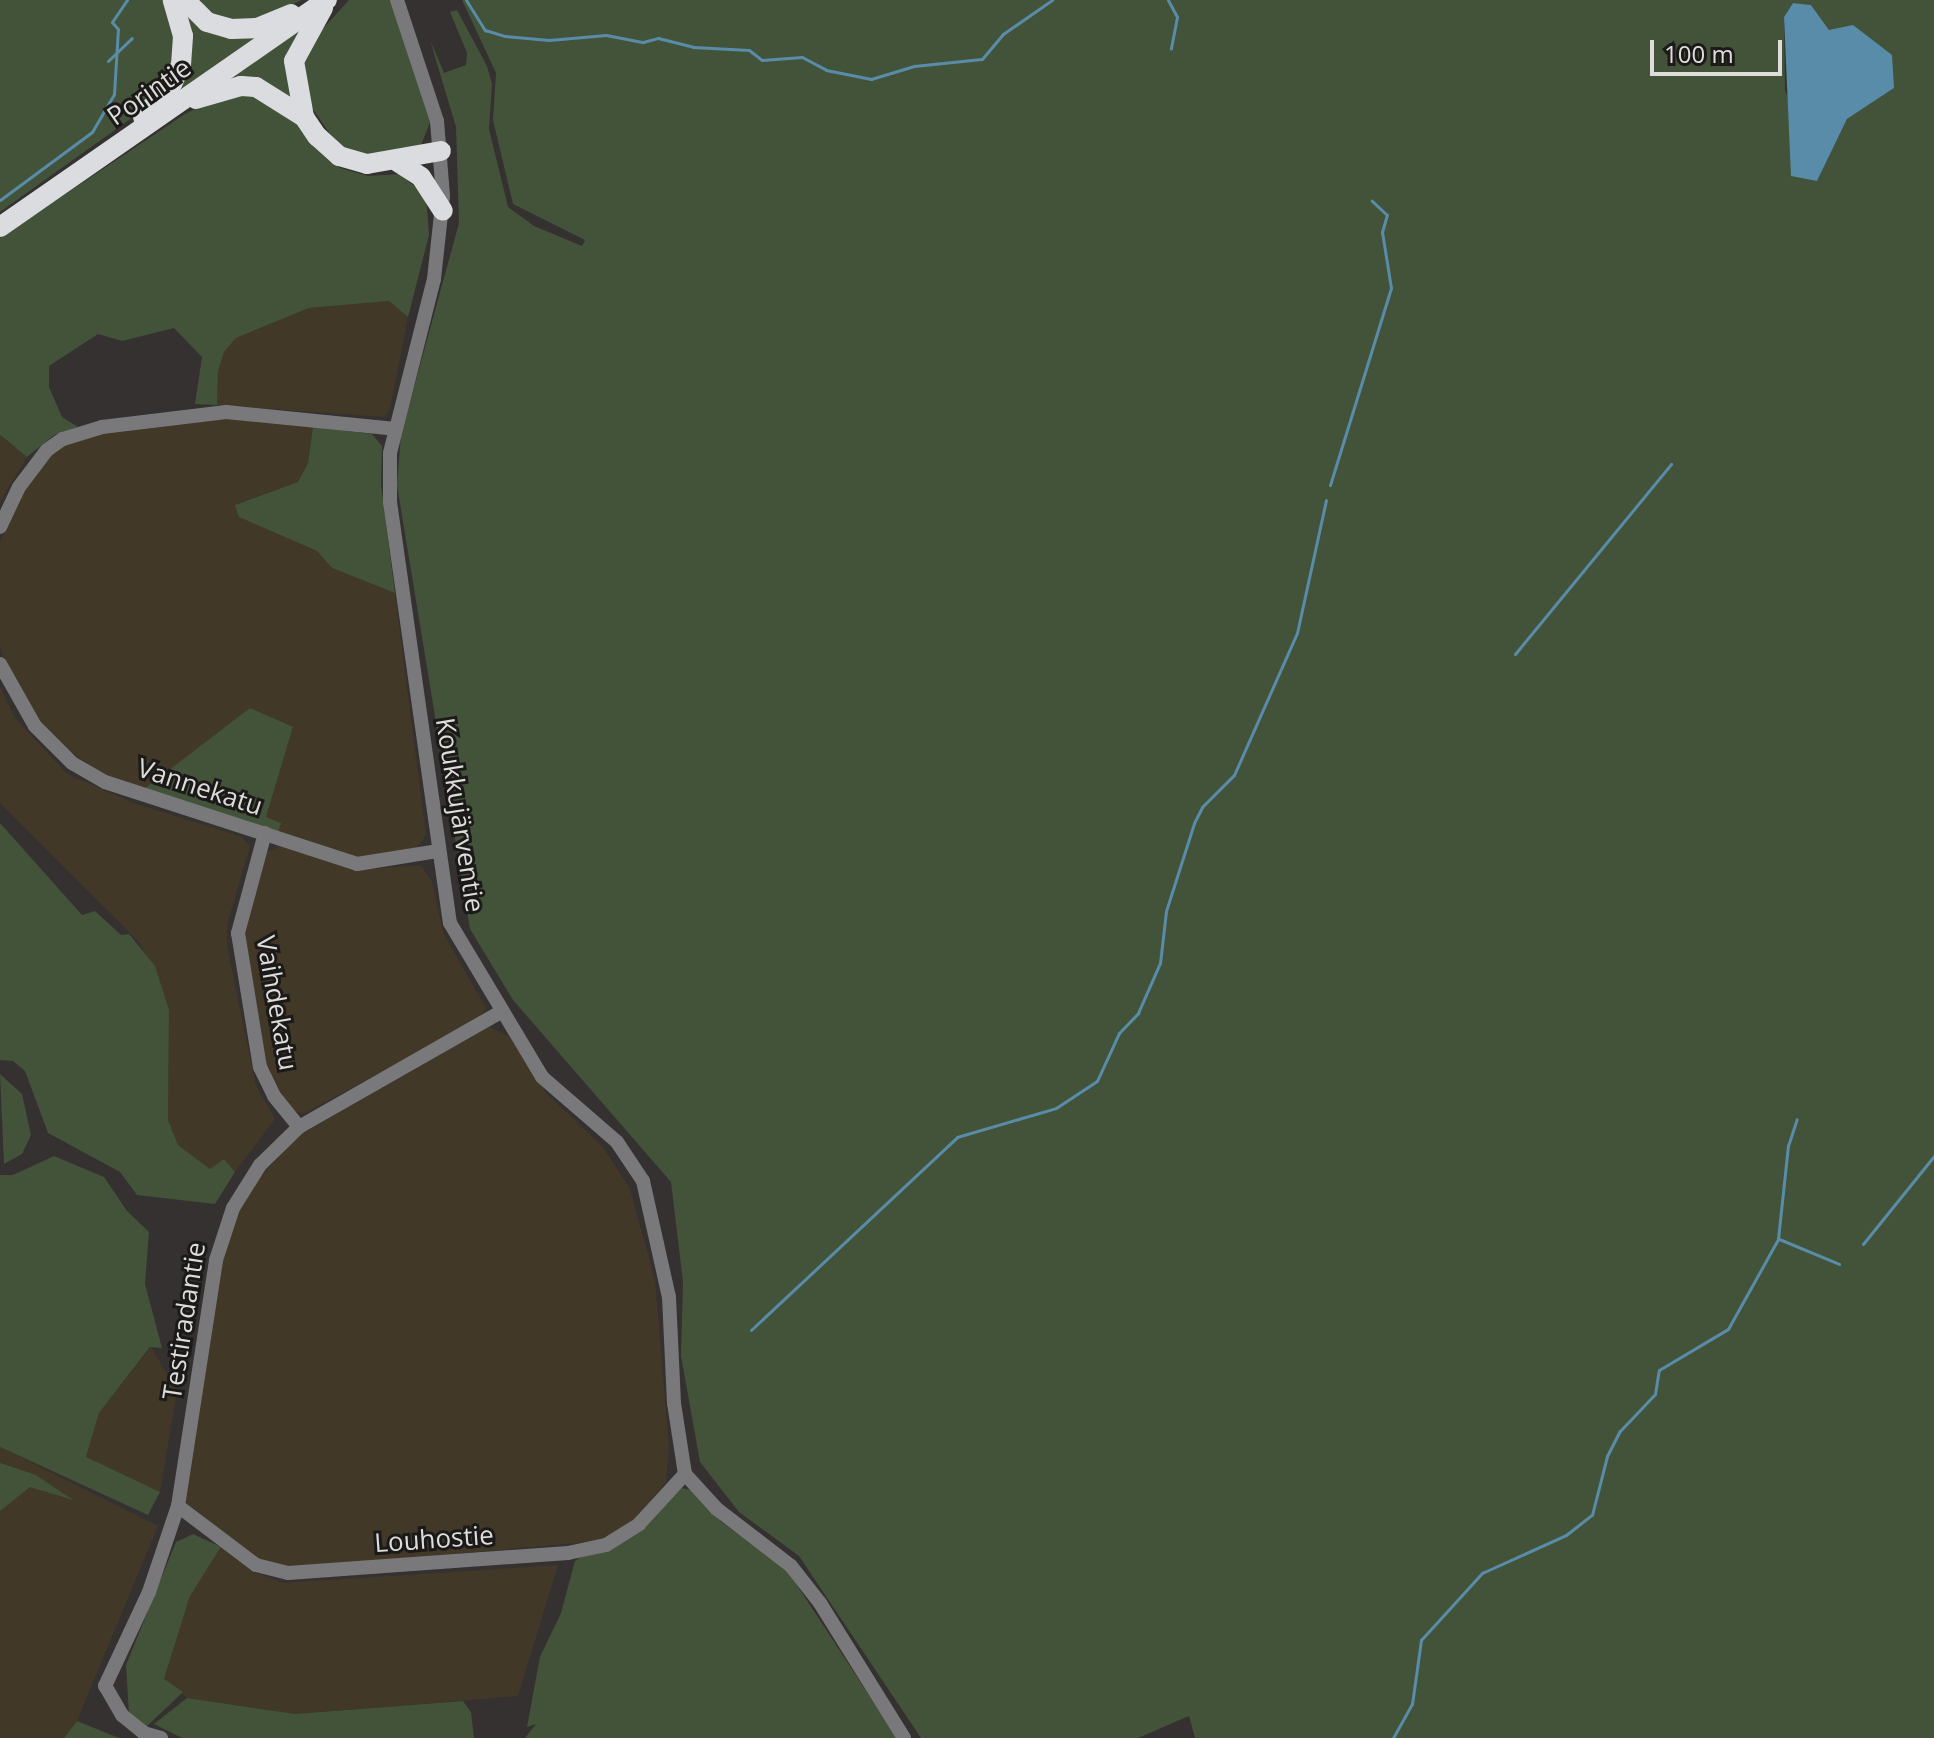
<!DOCTYPE html>
<html>
<head>
<meta charset="utf-8">
<style>
  body { margin:0 }
  #map { position:relative; width:1934px; height:1738px; overflow:hidden; background:#343130; font-family:"Open Sans",sans-serif }
  div>[style] { position:absolute }
  .industrial>* { inset:0; background:#423828 }
  .green>* { inset:0; background:#435339 }
  .water>* { inset:0; background:#598ca8 }
  .stream>* { height:3px; margin:-1.5px; padding:0 1.5px; transform-origin:1.5px; border-radius:1.5px; background:#598ca8 }
  .minor>* { height:14px; margin:-7px; padding:0 7px; transform-origin:7px; border-radius:7px; background:#79797b }
  .highway>* { height:20px; margin:-10px; padding:0 10px; transform-origin:10px; border-radius:10px; background:#dbdce0 }
  span { translate:-50% -50%; white-space:nowrap; text-align:center; line-height:1.15; -webkit-text-stroke:6px #1b1a19; paint-order:stroke }
  .street-label { font-size:26px; color:#dedddc }
  .scale { position:absolute; left:1650px; top:40px; width:132px; height:36px; box-sizing:border-box; border:4px solid #dedddc; border-top:0; padding-left:10px; font-size:24px; line-height:28px; white-space:nowrap; color:#dedddc; -webkit-text-stroke:6px #1b1a19; paint-order:stroke }
</style>
</head>
<body>
<div id="map">
  <div class="industrial">
    <i style="clip-path:polygon(389px 301px,408px 317px,390px 409px,384px 417px,217px 405px,218px 372px,224px 352px,236px 338px,309px 308px)"></i>
    <i style="clip-path:polygon(224px 418px,313px 427px,308px 463px,298px 482px,236px 504px,239px 517px,317px 551px,332px 568px,395px 593px,426px 835px,415px 850px,359px 858px,278px 833px,266px 817px,293px 727px,143px 790px,105px 775px,62px 746px,40px 725px,7px 672px,0 646px,0 542px,24px 489px,51px 454px,67px 444px,102px 434px)"></i>
    <i style="clip-path:polygon(0 436px,27px 457px,0 502px)"></i>
    <i style="clip-path:polygon(0 687px,15px 718px,67px 774px,136px 804px,240px 836px,250px 846px,227px 925px,227px 946px,256px 1086px,275px 1119px,235px 1172px,224px 1160px,210px 1169px,178px 1145px,168px 1120px,169px 1010px,140px 943px,0 803px)"></i>
    <i style="clip-path:polygon(280px 846px,354px 870px,421px 865px,432px 882px,444px 935px,486px 1008px,476px 1021px,303px 1114px,290px 1108px,266px 1066px,244px 942px,265px 853px)"></i>
    <i style="clip-path:polygon(489px 1027px,509px 1036px,546px 1093px,603px 1147px,630px 1189px,655px 1280px,669px 1446px,666px 1482px,630px 1524px,598px 1541px,286px 1569px,268px 1566px,184px 1501px,218px 1276px,236px 1216px,252px 1186px,298px 1136px)"></i>
    <i style="clip-path:polygon(151px 1347px,177px 1391px,160px 1492px,86px 1458px,99px 1413px)"></i>
    <i style="clip-path:polygon(0 1447px,158px 1526px,77px 1721px,64px 1738px,0 1738px)"></i>
    <i style="clip-path:polygon(221px 1547px,253px 1572px,283px 1583px,558px 1565px,518px 1696px,295px 1714px,187px 1698px,164px 1679px,190px 1596px)"></i>
  </div>
  <div class="green">
    <i style="clip-path:polygon(0 0,169px 0,177px 34px,174px 69px,143px 110px,0 212px)"></i>
    <i style="clip-path:polygon(177px 0,207px 28px,281px 23px,155px 111px,172px 93px)"></i>
    <i style="clip-path:polygon(192px 0,302px 0,257px 21px,224px 23px)"></i>
    <i style="clip-path:polygon(349px 0,390px 0,430px 122px,421px 145px,390px 154px,353px 154px,337px 144px,308px 102px,302px 81px,307px 46px)"></i>
    <i style="clip-path:polygon(evenodd,462px 0,1934px 0,1934px 1738px,1195px 1738px,1189px 1716px,1138px 1738px,921px 1738px,799px 1556px,739px 1512px,700px 1462px,681px 1356px,683px 1282px,671px 1182px,513px 1000px,470px 929px,397px 485px,401px 435px,459px 223px,456px 127px,430px 40px,444px 73px,466px 65px,467px 53px,450px 12px,457px 10px,487px 66px,492px 84px,489px 129px,508px 207px,534px 226px,582px 246px,585px 240px,513px 204px,493px 120px,496px 73px,462px 0,1793px 3px,1811px 5px,1829px 30px,1894px 88px,1847px 119px,1817px 181px,1785px 90px,1784px 17px,1793px 3px)"></i>
    <i style="clip-path:polygon(311px 19px,297px 106px,262px 82px,214px 87px)"></i>
    <i style="clip-path:polygon(226px 94px,261px 96px,287px 113px,340px 168px,368px 176px,399px 174px,426px 195px,429px 235px,408px 317px,389px 301px,309px 308px,236px 338px,224px 352px,218px 372px,217px 405px,195px 404px,202px 357px,174px 328px,122px 341px,98px 334px,49px 366px,49px 387px,62px 417px,78px 427px,54px 435px,27px 457px,0 435px,0 238px,185px 114px)"></i>
    <i style="clip-path:polygon(313px 427px,372px 434px,382px 446px,381px 485px,395px 593px,332px 568px,317px 551px,239px 517px,235px 505px,298px 482px,308px 463px)"></i>
    <i style="clip-path:polygon(250px 708px,293px 727px,266px 817px,281px 823px,278px 833px,143px 790px)"></i>
    <i style="clip-path:polygon(0 823px,82px 915px,95px 911px,121px 935px,129px 934px,155px 966px,169px 1010px,168px 1120px,178px 1145px,210px 1169px,224px 1159px,235px 1172px,215px 1204px,137px 1195px,120px 1172px,48px 1133px,25px 1071px,13px 1061px,0 1060px)"></i>
    <i style="clip-path:polygon(0 1074px,22px 1094px,31px 1135px,22px 1154px,4px 1164px)"></i>
    <i style="clip-path:polygon(54px 1156px,104px 1177px,127px 1211px,149px 1232px,145px 1284px,162px 1348px,150px 1347px,99px 1413px,86px 1457px,160px 1492px,148px 1515px,0 1447px,0 1175px,13px 1175px)"></i>
    <i style="clip-path:polygon(0 1463px,36px 1475px,73px 1500px,30px 1487px,0 1511px)"></i>
    <i style="clip-path:polygon(680px 1488px,691px 1490px,720px 1521px,787px 1570px,897px 1738px,525px 1738px,536px 1724px,527px 1727px,540px 1657px,561px 1613px,575px 1561px)"></i>
    <i style="clip-path:polygon(193px 1534px,221px 1547px,190px 1596px,164px 1679px,183px 1692px,145px 1728px,129px 1714px,126px 1665px,176px 1542px)"></i>
    <i style="clip-path:polygon(187px 1698px,295px 1714px,463px 1701px,471px 1712px,474px 1738px,182px 1738px,154px 1724px)"></i>
    <i style="clip-path:polygon(77px 1721px,119px 1738px,64px 1738px)"></i>
  </div>
  <div class="water">
    <i style="clip-path:polygon(1793px 3px,1811px 5px,1829px 30px,1853px 25px,1892px 55px,1894px 88px,1847px 119px,1817px 181px,1791px 176px,1784px 17px)"></i>
  </div>
  <div class="stream">
    <i style="left:466px;top:0;width:36px;rotate:58deg"></i>
    <i style="left:485px;top:30px;width:21px;rotate:17deg"></i>
    <i style="left:505px;top:36px;width:44px;rotate:5.2deg"></i>
    <i style="left:549px;top:40px;width:57px;rotate:-5deg"></i>
    <i style="left:606px;top:35px;width:38px;rotate:11deg"></i>
    <i style="left:643px;top:42px;width:16px;rotate:-15deg"></i>
    <i style="left:658px;top:38px;width:36px;rotate:14deg"></i>
    <i style="left:693px;top:47px;width:56px;rotate:3.1deg"></i>
    <i style="left:749px;top:50px;width:16px;rotate:38deg"></i>
    <i style="left:762px;top:60px;width:40px;rotate:-4.3deg"></i>
    <i style="left:802px;top:57px;width:27px;rotate:28deg"></i>
    <i style="left:826px;top:70px;width:46px;rotate:11.3deg"></i>
    <i style="left:871px;top:79px;width:45px;rotate:-16.8deg"></i>
    <i style="left:914px;top:66px;width:68px;rotate:-5.9deg"></i>
    <i style="left:982px;top:59px;width:33px;rotate:-50deg"></i>
    <i style="left:1003px;top:34px;width:60px;rotate:-34.8deg"></i>
    <i style="left:1168px;top:0;width:19px;rotate:62deg"></i>
    <i style="left:1177px;top:17px;width:32px;rotate:101deg"></i>
    <i style="left:108px;top:61px;width:33px;rotate:-44deg"></i>
    <i style="left:0;top:200px;width:114px;rotate:-36.5deg"></i>
    <i style="left:92px;top:132px;width:44px;rotate:-59.9deg"></i>
    <i style="left:114px;top:94px;width:65px;rotate:-86.5deg"></i>
    <i style="left:118px;top:29px;width:9px;rotate:-131deg"></i>
    <i style="left:112px;top:22px;width:27px;rotate:-56deg"></i>
    <i style="left:1330px;top:485px;width:206px;rotate:-72.8deg"></i>
    <i style="left:1391px;top:288px;width:57px;rotate:-99.1deg"></i>
    <i style="left:1382px;top:232px;width:18px;rotate:-74deg"></i>
    <i style="left:1387px;top:215px;width:21px;rotate:-137deg"></i>
    <i style="left:1515px;top:654px;width:246px;rotate:-50.6deg"></i>
    <i style="left:1779px;top:1239px;width:65px;rotate:22.6deg"></i>
    <i style="left:1863px;top:1244px;width:113px;rotate:-51.1deg"></i>
    <i style="left:751px;top:1330px;width:282px;rotate:-43.1deg"></i>
    <i style="left:957px;top:1137px;width:103px;rotate:-16.3deg"></i>
    <i style="left:1056px;top:1108px;width:49px;rotate:-33.4deg"></i>
    <i style="left:1097px;top:1081px;width:53px;rotate:-65.4deg"></i>
    <i style="left:1119px;top:1033px;width:28px;rotate:-46deg"></i>
    <i style="left:1138px;top:1013px;width:55px;rotate:-66.3deg"></i>
    <i style="left:1160px;top:963px;width:52px;rotate:-83.4deg"></i>
    <i style="left:1166px;top:911px;width:92px;rotate:-72.3deg"></i>
    <i style="left:1194px;top:823px;width:18px;rotate:-63deg"></i>
    <i style="left:1202px;top:807px;width:45px;rotate:-45deg"></i>
    <i style="left:1234px;top:775px;width:155px;rotate:-66.1deg"></i>
    <i style="left:1297px;top:633px;width:136px;rotate:-77.7deg"></i>
    <i style="left:1393px;top:1738px;width:39px;rotate:-61deg"></i>
    <i style="left:1412px;top:1704px;width:65px;rotate:-82deg"></i>
    <i style="left:1421px;top:1640px;width:91px;rotate:-47.7deg"></i>
    <i style="left:1482px;top:1573px;width:92px;rotate:-24.3deg"></i>
    <i style="left:1566px;top:1535px;width:33px;rotate:-38deg"></i>
    <i style="left:1592px;top:1515px;width:61px;rotate:-75.7deg"></i>
    <i style="left:1607px;top:1456px;width:28px;rotate:-63deg"></i>
    <i style="left:1620px;top:1431px;width:51px;rotate:-46.6deg"></i>
    <i style="left:1655px;top:1394px;width:24px;rotate:-81deg"></i>
    <i style="left:1659px;top:1370px;width:80px;rotate:-30.7deg"></i>
    <i style="left:1728px;top:1329px;width:103px;rotate:-60.9deg"></i>
    <i style="left:1778px;top:1239px;width:94px;rotate:-83.9deg"></i>
    <i style="left:1788px;top:1146px;width:28px;rotate:-72deg"></i>
  </div>
  <div class="minor">
    <i style="left:397px;top:0;width:127px;rotate:71.7deg"></i>
    <i style="left:437px;top:121px;width:75px;rotate:85.4deg"></i>
    <i style="left:443px;top:196px;width:83px;rotate:96.2deg"></i>
    <i style="left:434px;top:279px;width:179px;rotate:104.2deg"></i>
    <i style="left:390px;top:453px;width:49px;rotate:90deg"></i>
    <i style="left:390px;top:502px;width:425px;rotate:81.9deg"></i>
    <i style="left:450px;top:923px;width:179px;rotate:59.1deg"></i>
    <i style="left:542px;top:1077px;width:99px;rotate:40.9deg"></i>
    <i style="left:617px;top:1142px;width:47px;rotate:56.3deg"></i>
    <i style="left:643px;top:1181px;width:119px;rotate:77.4deg"></i>
    <i style="left:669px;top:1297px;width:106px;rotate:87.3deg"></i>
    <i style="left:674px;top:1403px;width:72px;rotate:81.2deg"></i>
    <i style="left:685px;top:1474px;width:47px;rotate:47.6deg"></i>
    <i style="left:717px;top:1509px;width:93px;rotate:37.6deg"></i>
    <i style="left:791px;top:1566px;width:47px;rotate:51.9deg"></i>
    <i style="left:820px;top:1603px;width:159px;rotate:58.1deg"></i>
    <i style="left:0;top:527px;width:44px;rotate:-64.6deg"></i>
    <i style="left:19px;top:487px;width:46px;rotate:-52.9deg"></i>
    <i style="left:47px;top:450px;width:19px;rotate:-35deg"></i>
    <i style="left:63px;top:439px;width:41px;rotate:-17.1deg"></i>
    <i style="left:102px;top:427px;width:125px;rotate:-6.9deg"></i>
    <i style="left:226px;top:412px;width:170px;rotate:5.7deg"></i>
    <i style="left:0;top:664px;width:71px;rotate:60.6deg"></i>
    <i style="left:35px;top:726px;width:52px;rotate:45deg"></i>
    <i style="left:72px;top:763px;width:38px;rotate:30deg"></i>
    <i style="left:105px;top:782px;width:265px;rotate:18deg"></i>
    <i style="left:357px;top:864px;width:81px;rotate:-9.2deg"></i>
    <i style="left:265px;top:833px;width:104px;rotate:105.1deg"></i>
    <i style="left:238px;top:933px;width:136px;rotate:80.7deg"></i>
    <i style="left:260px;top:1067px;width:32px;rotate:64deg"></i>
    <i style="left:274px;top:1096px;width:40px;rotate:51deg"></i>
    <i style="left:178px;top:1506px;width:98px;rotate:37.1deg"></i>
    <i style="left:256px;top:1565px;width:33px;rotate:14deg"></i>
    <i style="left:288px;top:1573px;width:281px;rotate:-4.1deg"></i>
    <i style="left:568px;top:1553px;width:39px;rotate:-12deg"></i>
    <i style="left:606px;top:1545px;width:39px;rotate:-32deg"></i>
    <i style="left:639px;top:1524px;width:68px;rotate:-47.4deg"></i>
    <i style="left:161px;top:1738px;width:18px;rotate:-164deg"></i>
    <i style="left:144px;top:1733px;width:28px;rotate:-141deg"></i>
    <i style="left:122px;top:1715px;width:34px;rotate:-120deg"></i>
    <i style="left:105px;top:1686px;width:104px;rotate:-64.9deg"></i>
    <i style="left:149px;top:1592px;width:91px;rotate:-71.4deg"></i>
    <i style="left:178px;top:1506px;width:249px;rotate:-81.2deg"></i>
    <i style="left:216px;top:1260px;width:55px;rotate:-71.9deg"></i>
    <i style="left:233px;top:1208px;width:51px;rotate:-57.9deg"></i>
    <i style="left:260px;top:1165px;width:54px;rotate:-44.3deg"></i>
    <i style="left:299px;top:1127px;width:232px;rotate:-29.7deg"></i>
  </div>
  <div class="highway">
    <i style="left:185px;top:0;width:31px;rotate:45deg"></i>
    <i style="left:207px;top:22px;width:25px;rotate:16deg"></i>
    <i style="left:231px;top:29px;width:26px;rotate:-2deg"></i>
    <i style="left:257px;top:28px;width:37px;rotate:-22deg"></i>
    <i style="left:323px;top:8px;width:60px;rotate:118.7deg"></i>
    <i style="left:294px;top:61px;width:57px;rotate:79.9deg"></i>
    <i style="left:304px;top:117px;width:23px;rotate:56deg"></i>
    <i style="left:317px;top:136px;width:30px;rotate:42deg"></i>
    <i style="left:339px;top:156px;width:29px;rotate:16deg"></i>
    <i style="left:367px;top:164px;width:75px;rotate:-10deg"></i>
    <i style="left:196px;top:99px;width:47px;rotate:-16.1deg"></i>
    <i style="left:241px;top:86px;width:15px;rotate:4deg"></i>
    <i style="left:256px;top:87px;width:57px;rotate:32deg"></i>
    <i style="left:143px;top:117px;width:44px;rotate:-48.7deg"></i>
    <i style="left:172px;top:84px;width:21px;rotate:-65deg"></i>
    <i style="left:181px;top:65px;width:29px;rotate:-86deg"></i>
    <i style="left:183px;top:36px;width:37px;rotate:-106deg"></i>
    <i style="left:398px;top:162px;width:27px;rotate:33deg"></i>
    <i style="left:421px;top:177px;width:40px;rotate:57.1deg"></i>
    <i style="left:0;top:227px;width:398px;rotate:-34.8deg"></i>
  </div>
  <div class="street-label">
    <span style="left:149px;top:92px;rotate:-35deg">Porintie</span>
    <span style="left:200px;top:787px;rotate:18deg">Vannekatu</span>
    <span style="left:460px;top:815px;rotate:81deg">Koukkujärventie</span>
    <span style="left:277px;top:1003px;rotate:80deg">Vaihdekatu</span>
    <span style="left:184px;top:1321px;rotate:-81deg">Testiradantie</span>
    <span style="left:434px;top:1539px;rotate:-4deg">Louhostie</span>
  </div>
  <div class="scale">100 m</div>
</div>
</body>
</html>
